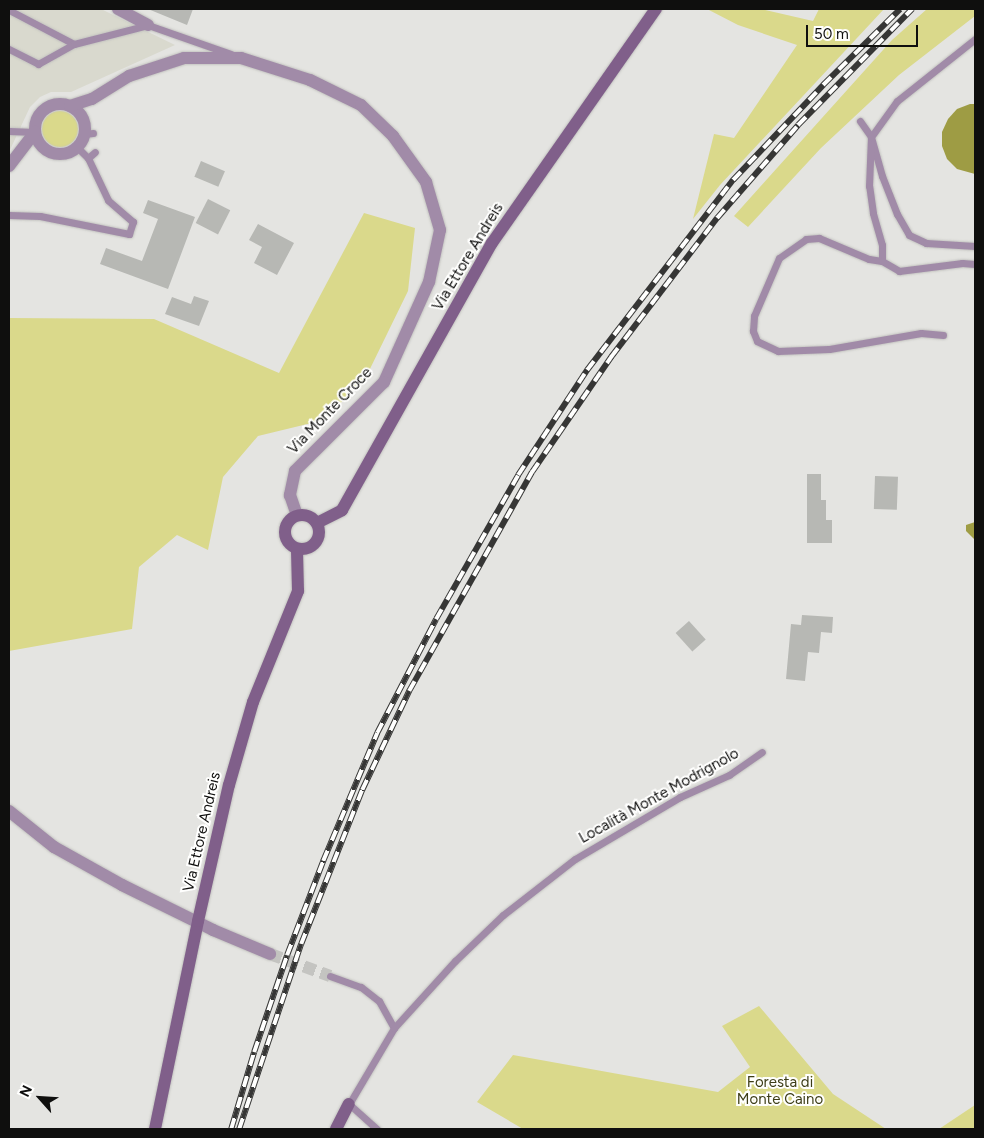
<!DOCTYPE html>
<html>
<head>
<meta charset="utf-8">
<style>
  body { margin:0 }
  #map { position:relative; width:984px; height:1138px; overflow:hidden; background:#e4e4e1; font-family:Figtree,sans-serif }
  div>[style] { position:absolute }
  .built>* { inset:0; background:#d9d9ce }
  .green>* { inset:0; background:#dad98b }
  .round { border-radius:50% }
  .water>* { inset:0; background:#9e9c44 }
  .building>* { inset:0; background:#b7b8b4; transform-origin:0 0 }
  .street-tunnel>* { height:12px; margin-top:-6px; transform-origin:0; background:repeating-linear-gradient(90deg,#c4c4c1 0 12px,transparent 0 18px) }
  .roads { filter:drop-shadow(0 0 1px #c2c2bf) drop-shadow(0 0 1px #c2c2bf) }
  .lane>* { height:7px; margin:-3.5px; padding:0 3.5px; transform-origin:3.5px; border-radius:3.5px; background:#a18ba8 }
  .street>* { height:12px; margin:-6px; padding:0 6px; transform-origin:6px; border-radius:6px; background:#a18ba8 }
  .street>.ring { margin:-6px; padding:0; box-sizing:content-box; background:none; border:12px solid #a18ba8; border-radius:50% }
  .secondary>* { height:12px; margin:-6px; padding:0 6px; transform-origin:6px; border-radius:6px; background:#805f8a }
  .secondary>.ring { margin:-6px; padding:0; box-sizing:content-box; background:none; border:12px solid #805f8a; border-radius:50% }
  .rail>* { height:5.5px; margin-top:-2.75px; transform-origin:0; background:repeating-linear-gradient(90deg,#fffffe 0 11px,#363635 0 22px); box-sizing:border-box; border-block:1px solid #363635 }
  span { translate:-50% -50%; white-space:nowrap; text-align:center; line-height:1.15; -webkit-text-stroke:4px #fffffe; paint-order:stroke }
  .street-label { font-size:15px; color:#0f0f0e }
  .park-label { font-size:15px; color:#3d3d17 }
  .frame { position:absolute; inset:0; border:10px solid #0f0f0e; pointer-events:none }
  .north { position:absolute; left:15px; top:1073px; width:50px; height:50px; -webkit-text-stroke:4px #fffffe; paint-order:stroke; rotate:296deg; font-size:14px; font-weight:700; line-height:20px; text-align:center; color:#0f0f0e }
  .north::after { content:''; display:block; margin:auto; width:18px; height:22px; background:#0f0f0e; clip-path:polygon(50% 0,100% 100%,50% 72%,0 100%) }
  .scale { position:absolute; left:806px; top:25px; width:112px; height:22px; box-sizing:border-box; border:2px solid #0f0f0e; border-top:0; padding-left:6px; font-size:15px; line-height:18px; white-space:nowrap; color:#0f0f0e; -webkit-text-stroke:4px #fffffe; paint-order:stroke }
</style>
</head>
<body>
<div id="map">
  <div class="built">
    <i style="clip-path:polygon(9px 9px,101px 9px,175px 45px,71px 92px,51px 92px,40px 97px,30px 107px,9px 152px)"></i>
  </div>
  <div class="green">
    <i style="clip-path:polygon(707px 9px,761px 9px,813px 21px,819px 9px,884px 9px,720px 185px,693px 219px,714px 134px,734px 138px,797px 45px,738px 25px)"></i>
    <i style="clip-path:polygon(927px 9px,975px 9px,975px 16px,899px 75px,821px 148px,748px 227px,734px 216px,892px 40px)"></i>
    <i class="round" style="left:42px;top:111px;width:36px;height:36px"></i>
    <i style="clip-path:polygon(364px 213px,415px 228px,408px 291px,366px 377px,324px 420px,258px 436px,223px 477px,208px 550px,177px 535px,139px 567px,132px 629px,9px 651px,9px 318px,154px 319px,279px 373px)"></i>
    <i style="clip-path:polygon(759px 1006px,833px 1094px,886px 1129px,523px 1129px,477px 1102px,513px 1055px,718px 1092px,750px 1067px,722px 1026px)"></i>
    <i style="clip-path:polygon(975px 1105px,975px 1129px,939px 1129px)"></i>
  </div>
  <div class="water">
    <i style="clip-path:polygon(970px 104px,975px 104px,975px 174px,957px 169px,947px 159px,942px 146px,942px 132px,948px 119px,957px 109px)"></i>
    <i style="clip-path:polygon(975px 522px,975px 540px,966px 531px,966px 525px)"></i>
  </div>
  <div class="building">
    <i style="clip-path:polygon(148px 9px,193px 9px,187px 25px)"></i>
    <i style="left:201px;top:161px;width:26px;height:17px;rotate:23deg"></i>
    <i style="left:208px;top:199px;width:25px;height:27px;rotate:27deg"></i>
    <i style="clip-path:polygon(148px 200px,195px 217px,168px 289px,100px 264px,106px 248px,142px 261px,158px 219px,143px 213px)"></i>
    <i style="clip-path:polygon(258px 224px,294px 243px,277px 275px,254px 263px,262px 247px,249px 240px)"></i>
    <i style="clip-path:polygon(194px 296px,209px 301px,199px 326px,165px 314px,172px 297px,191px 304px)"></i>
    <i style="clip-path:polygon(807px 474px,821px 474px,821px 500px,826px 500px,826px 520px,832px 520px,832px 543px,807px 543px)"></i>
    <i style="left:875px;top:476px;width:23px;height:33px;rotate:2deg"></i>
    <i style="clip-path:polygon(802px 615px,833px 617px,832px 633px,821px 632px,819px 653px,808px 652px,805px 681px,786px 679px,791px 624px,801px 625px)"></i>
    <i style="left:689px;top:621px;width:25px;height:18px;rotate:48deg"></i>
  </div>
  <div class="street-tunnel">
    <i style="left:270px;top:954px;width:64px;rotate:20.1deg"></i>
  </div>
  <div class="roads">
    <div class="lane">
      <i style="left:9px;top:10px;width:73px;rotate:27.6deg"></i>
      <i style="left:9px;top:49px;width:33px;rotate:27deg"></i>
      <i style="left:38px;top:64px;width:41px;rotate:-29.1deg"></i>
      <i style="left:74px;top:44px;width:76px;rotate:-14.4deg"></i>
      <i style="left:148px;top:25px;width:88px;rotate:19.3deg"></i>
      <i style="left:860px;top:121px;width:19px;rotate:55deg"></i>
      <i style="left:871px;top:137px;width:41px;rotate:74.2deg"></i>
      <i style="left:882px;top:176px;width:41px;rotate:68.5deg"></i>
      <i style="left:897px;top:214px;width:24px;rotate:60deg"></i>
      <i style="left:909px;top:235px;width:19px;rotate:25deg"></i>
      <i style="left:926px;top:243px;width:49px;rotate:3.5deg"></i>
      <i style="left:9px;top:131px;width:26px;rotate:2deg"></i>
      <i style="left:84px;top:134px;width:9px;rotate:-6deg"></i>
      <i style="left:88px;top:158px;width:9px;rotate:-41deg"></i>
      <i style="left:9px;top:215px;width:31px;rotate:2deg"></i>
      <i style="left:40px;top:216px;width:91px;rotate:11.4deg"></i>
      <i style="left:129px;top:234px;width:13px;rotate:-72deg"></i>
      <i style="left:133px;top:222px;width:33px;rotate:-139deg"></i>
      <i style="left:108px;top:200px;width:47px;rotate:-115.5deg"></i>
      <i style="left:88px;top:158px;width:16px;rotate:-135deg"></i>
      <i style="left:882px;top:261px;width:16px;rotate:-90deg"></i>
      <i style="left:882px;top:245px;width:33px;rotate:-106deg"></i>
      <i style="left:873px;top:213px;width:27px;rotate:-98deg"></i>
      <i style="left:869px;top:186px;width:49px;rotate:-87.7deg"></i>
      <i style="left:871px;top:137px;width:44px;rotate:-54.2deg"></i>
      <i style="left:897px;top:101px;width:100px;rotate:-38.5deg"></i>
      <i style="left:943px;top:335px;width:22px;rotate:-175deg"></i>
      <i style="left:921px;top:333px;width:93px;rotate:170.1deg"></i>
      <i style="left:829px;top:349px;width:51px;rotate:177.8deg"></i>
      <i style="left:778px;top:351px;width:23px;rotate:-155deg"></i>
      <i style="left:757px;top:341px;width:11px;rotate:-112deg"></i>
      <i style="left:753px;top:331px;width:15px;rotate:-86deg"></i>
      <i style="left:754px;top:316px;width:63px;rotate:-66.7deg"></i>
      <i style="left:779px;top:258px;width:33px;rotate:-35deg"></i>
      <i style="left:806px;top:239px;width:13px;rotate:-4deg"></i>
      <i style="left:819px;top:238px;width:54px;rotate:22.8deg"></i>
      <i style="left:869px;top:259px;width:13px;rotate:9deg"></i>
      <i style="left:882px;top:261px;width:20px;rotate:30deg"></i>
      <i style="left:899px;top:271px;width:64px;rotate:-7.2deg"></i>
      <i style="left:962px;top:263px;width:13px;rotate:4deg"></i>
      <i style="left:330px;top:976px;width:33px;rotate:20deg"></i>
      <i style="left:361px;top:987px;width:23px;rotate:38deg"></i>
      <i style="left:379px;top:1001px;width:31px;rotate:61deg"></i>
      <i style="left:394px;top:1028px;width:88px;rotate:120.6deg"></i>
      <i style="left:349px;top:1104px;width:38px;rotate:42deg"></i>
      <i style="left:394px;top:1028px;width:91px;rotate:-47.7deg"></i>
      <i style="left:455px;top:961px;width:66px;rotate:-43.8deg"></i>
      <i style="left:503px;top:915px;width:91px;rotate:-37.9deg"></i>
      <i style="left:575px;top:859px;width:122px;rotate:-30.6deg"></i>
      <i style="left:680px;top:797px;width:54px;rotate:-24.2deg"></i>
      <i style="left:729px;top:775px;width:40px;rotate:-34.9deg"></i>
    </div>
    <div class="street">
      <i style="left:118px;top:9px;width:34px;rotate:28deg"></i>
      <i class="ring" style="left:35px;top:104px;width:38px;height:38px"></i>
      <i style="left:70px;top:106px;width:23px;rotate:-18deg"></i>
      <i style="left:92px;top:99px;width:44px;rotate:-31.9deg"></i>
      <i style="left:129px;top:76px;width:58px;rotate:-18.1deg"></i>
      <i style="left:184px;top:58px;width:57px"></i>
      <i style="left:241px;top:58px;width:72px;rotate:17.7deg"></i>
      <i style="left:310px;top:80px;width:57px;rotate:26.1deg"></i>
      <i style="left:361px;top:105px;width:45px;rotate:44.1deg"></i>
      <i style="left:393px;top:136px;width:57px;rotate:54.3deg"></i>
      <i style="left:426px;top:182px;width:50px;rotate:73.7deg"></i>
      <i style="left:440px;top:230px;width:53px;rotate:101.9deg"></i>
      <i style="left:429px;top:282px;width:110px;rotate:114.2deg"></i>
      <i style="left:384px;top:382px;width:126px;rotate:135deg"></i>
      <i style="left:295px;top:471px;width:25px;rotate:102deg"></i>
      <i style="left:290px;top:495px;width:21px;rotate:71deg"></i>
      <i style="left:9px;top:166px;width:43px;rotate:-52.6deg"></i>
      <i style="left:9px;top:811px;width:58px;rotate:38.7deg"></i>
      <i style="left:54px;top:847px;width:78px;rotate:29.2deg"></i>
      <i style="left:122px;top:885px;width:102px;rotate:26.3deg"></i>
      <i style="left:213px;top:930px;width:62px;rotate:22.8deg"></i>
    </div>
    <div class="secondary">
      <i class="ring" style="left:285px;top:515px;width:22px;height:22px"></i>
      <i style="left:317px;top:523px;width:28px;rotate:-27deg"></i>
      <i style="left:342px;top:510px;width:306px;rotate:-60.7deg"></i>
      <i style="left:492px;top:243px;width:286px;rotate:-55deg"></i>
      <i style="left:155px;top:1129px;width:212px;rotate:-78.3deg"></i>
      <i style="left:198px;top:921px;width:139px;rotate:-77.2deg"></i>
      <i style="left:229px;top:785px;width:86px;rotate:-73.9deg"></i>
      <i style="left:253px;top:702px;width:120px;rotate:-67.9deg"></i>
      <i style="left:298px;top:591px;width:42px;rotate:-91.4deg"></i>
      <i style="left:336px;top:1129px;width:28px;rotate:-63deg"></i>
    </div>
  </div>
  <div class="rail">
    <i style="left:231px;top:1129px;width:80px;rotate:-73.4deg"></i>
    <i style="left:254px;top:1052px;width:102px;rotate:-71.2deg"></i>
    <i style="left:287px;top:955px;width:101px;rotate:-69deg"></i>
    <i style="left:323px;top:861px;width:139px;rotate:-67.1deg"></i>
    <i style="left:377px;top:733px;width:128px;rotate:-62.6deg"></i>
    <i style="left:436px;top:619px;width:166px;rotate:-60.3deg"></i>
    <i style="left:518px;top:475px;width:126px;rotate:-56.7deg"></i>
    <i style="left:587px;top:370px;width:240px;rotate:-52.5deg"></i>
    <i style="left:733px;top:180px;width:131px;rotate:-46.5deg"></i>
    <i style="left:823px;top:85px;width:108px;rotate:-44.6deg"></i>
    <i style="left:239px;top:1129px;width:195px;rotate:-71.5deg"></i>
    <i style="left:301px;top:944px;width:166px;rotate:-68.4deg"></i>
    <i style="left:362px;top:790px;width:110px;rotate:-64.6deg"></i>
    <i style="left:409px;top:691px;width:251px;rotate:-60.7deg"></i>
    <i style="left:532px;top:472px;width:140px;rotate:-55.5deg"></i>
    <i style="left:611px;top:357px;width:175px;rotate:-52.7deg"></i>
    <i style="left:717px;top:218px;width:123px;rotate:-48.9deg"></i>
    <i style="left:798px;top:125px;width:163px;rotate:-45.5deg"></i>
  </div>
  <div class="street-label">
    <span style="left:468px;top:257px;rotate:-59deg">Via Ettore Andreis</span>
    <span style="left:330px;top:411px;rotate:-46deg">Via Monte Croce</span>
    <span style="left:659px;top:796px;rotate:-29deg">Località Monte Modrignolo</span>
    <span style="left:202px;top:832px;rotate:-77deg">Via Ettore Andreis</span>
  </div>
  <div class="park-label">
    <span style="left:780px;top:1091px">Foresta di<br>Monte Caino</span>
  </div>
  <div class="frame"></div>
  <div class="north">N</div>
  <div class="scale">50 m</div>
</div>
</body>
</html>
